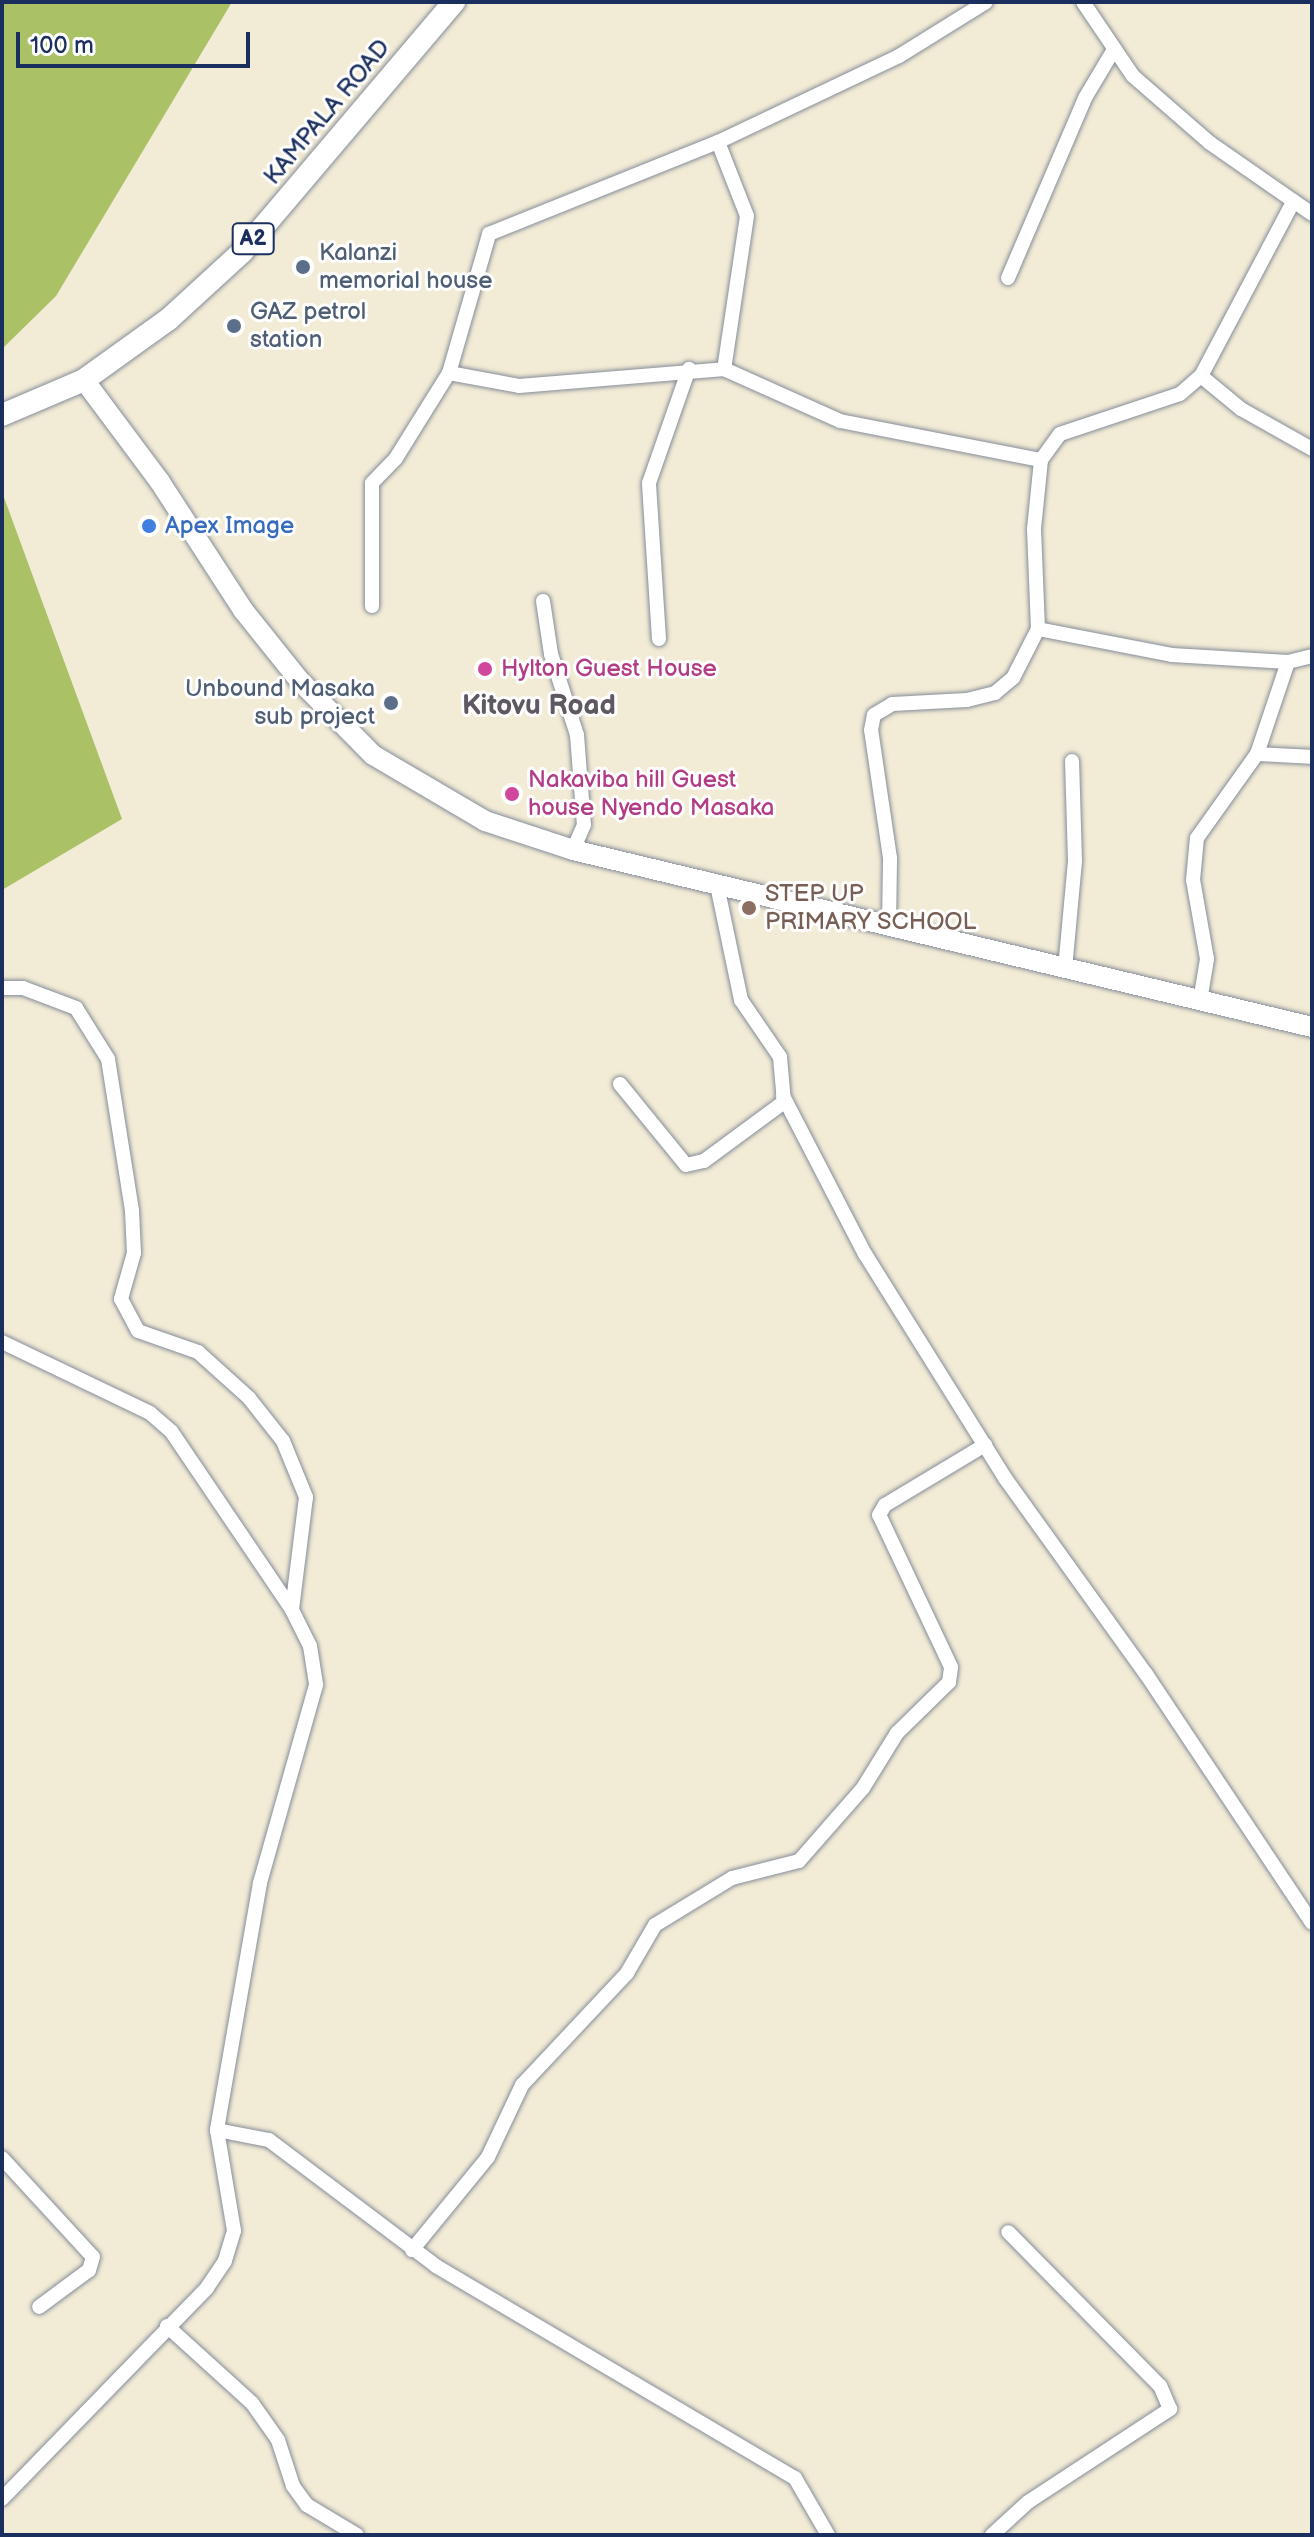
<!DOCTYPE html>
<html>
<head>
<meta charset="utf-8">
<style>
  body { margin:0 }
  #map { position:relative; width:1314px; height:2537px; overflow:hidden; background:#f2ebd5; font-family:"Balsamiq Sans",sans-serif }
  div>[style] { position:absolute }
  .green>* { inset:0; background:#aac166 }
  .roads { filter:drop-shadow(0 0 2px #868d9a) drop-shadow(0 0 2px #868d9a) }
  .street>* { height:14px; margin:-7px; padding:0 7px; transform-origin:7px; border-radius:7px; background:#fff }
  .secondary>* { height:20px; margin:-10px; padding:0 10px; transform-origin:10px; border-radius:10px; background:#fff }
  .primary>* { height:22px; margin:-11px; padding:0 11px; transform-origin:11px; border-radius:11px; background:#fff }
  .dots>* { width:22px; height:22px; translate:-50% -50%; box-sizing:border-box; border:4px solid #fff; border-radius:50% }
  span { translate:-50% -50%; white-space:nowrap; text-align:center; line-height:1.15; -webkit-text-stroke:6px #fff; paint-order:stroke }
  .shield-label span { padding:2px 6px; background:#fff; border:2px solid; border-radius:6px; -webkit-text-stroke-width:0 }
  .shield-label { font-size:22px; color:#1b2f5e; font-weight:700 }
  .street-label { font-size:24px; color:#1b2f5e }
  .service-label { font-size:24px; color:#4e5e75 }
  .left { translate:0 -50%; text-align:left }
  .right { translate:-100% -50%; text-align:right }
  .shop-label { font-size:24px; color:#366cbe }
  .hotel-label { font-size:24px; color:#b23c85 }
  .education-label { font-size:24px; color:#785e54 }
  .quarter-label { font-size:28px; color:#5f5862; font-weight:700 }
  .frame { position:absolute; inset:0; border:4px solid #1b2f5e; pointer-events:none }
  .scale { position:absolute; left:16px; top:32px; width:234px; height:36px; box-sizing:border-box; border:4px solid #1b2f5e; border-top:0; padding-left:10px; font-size:24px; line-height:28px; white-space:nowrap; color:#1b2f5e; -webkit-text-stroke:6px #fff; paint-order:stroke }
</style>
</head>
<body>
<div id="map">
  <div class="green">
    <i style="clip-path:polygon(2px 2px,232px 2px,56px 296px,2px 349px)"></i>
    <i style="clip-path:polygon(2px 492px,122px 819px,2px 890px)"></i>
  </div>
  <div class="roads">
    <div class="street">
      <i style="left:1083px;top:2px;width:89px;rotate:56deg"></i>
      <i style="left:1133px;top:76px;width:102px;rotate:41deg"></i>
      <i style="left:1210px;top:143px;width:124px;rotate:34.8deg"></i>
      <i style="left:718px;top:142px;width:79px;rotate:68.6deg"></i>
      <i style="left:747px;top:216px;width:155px;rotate:98.5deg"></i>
      <i style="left:1008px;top:278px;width:196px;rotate:-66.8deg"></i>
      <i style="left:1085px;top:98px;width:55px;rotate:-59.2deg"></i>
      <i style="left:449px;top:373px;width:71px;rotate:10.5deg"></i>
      <i style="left:519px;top:386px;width:206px;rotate:-4.7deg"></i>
      <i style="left:724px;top:369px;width:127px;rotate:24.1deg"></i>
      <i style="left:840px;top:421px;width:205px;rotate:11deg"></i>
      <i style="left:1041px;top:460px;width:32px;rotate:-54deg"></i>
      <i style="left:1060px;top:434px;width:126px;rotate:-18.4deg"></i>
      <i style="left:1180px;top:394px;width:28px;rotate:-41deg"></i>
      <i style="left:1201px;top:376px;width:197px;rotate:-62.1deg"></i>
      <i style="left:1201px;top:376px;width:52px;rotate:39.5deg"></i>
      <i style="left:1241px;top:409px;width:81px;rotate:29.4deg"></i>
      <i style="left:543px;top:601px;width:54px;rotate:81.4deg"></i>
      <i style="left:551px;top:654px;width:85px;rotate:72.2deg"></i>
      <i style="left:577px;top:735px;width:90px;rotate:85.6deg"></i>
      <i style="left:584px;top:825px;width:27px;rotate:114deg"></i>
      <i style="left:372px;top:606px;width:123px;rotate:-90deg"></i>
      <i style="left:372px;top:483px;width:35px;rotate:-46deg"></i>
      <i style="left:396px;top:458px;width:100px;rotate:-58.1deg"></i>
      <i style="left:449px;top:373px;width:145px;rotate:-73.9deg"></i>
      <i style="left:489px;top:234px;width:247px;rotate:-21.9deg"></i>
      <i style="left:718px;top:142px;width:200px;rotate:-25.4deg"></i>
      <i style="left:899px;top:56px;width:102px;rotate:-31.8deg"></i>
      <i style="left:1038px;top:629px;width:136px;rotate:11deg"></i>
      <i style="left:1172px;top:655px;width:116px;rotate:3.5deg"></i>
      <i style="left:1288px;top:662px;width:25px;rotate:-14deg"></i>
      <i style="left:659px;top:639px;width:156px;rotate:-93.7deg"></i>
      <i style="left:649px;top:483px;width:121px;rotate:-70.7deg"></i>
      <i style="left:1257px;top:754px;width:55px;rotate:3.1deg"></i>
      <i style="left:889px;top:925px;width:67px;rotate:-89.1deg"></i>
      <i style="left:890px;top:858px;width:129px;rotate:-98.4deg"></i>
      <i style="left:871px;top:730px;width:15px;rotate:-79deg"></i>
      <i style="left:874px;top:715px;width:21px;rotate:-31deg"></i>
      <i style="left:892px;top:704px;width:75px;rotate:-3.1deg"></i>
      <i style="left:967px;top:700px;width:29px;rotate:-14deg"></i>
      <i style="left:995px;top:693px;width:23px;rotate:-40deg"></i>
      <i style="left:1013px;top:678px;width:55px;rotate:-63deg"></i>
      <i style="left:1038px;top:629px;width:100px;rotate:-92.3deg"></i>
      <i style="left:1034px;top:529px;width:69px;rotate:-84.2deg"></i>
      <i style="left:1065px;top:969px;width:108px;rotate:-84.7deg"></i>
      <i style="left:1075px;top:861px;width:100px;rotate:-91.7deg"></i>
      <i style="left:2px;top:988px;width:21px"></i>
      <i style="left:23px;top:988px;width:57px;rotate:20.7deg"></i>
      <i style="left:76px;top:1008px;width:60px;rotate:57.9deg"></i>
      <i style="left:108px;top:1059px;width:154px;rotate:81deg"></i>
      <i style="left:132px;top:1211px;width:42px;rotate:87.3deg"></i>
      <i style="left:134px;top:1253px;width:48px;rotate:105.8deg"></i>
      <i style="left:121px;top:1299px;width:36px;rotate:62deg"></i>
      <i style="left:138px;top:1331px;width:64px;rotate:19.3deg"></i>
      <i style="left:198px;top:1352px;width:69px;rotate:42deg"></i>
      <i style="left:249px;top:1398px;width:55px;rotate:51.7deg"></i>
      <i style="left:283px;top:1441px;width:61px;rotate:67.7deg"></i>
      <i style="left:306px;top:1497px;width:114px;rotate:97.1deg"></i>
      <i style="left:1200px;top:1001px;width:43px;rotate:-80.5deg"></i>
      <i style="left:1207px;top:959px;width:80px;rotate:-100deg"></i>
      <i style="left:1193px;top:880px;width:42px;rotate:-84.6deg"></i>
      <i style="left:1197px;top:838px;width:103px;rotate:-54.5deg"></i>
      <i style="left:1257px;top:754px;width:97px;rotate:-71.4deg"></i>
      <i style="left:620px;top:1084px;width:104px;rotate:50.8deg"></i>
      <i style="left:686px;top:1165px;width:18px;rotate:-13deg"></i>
      <i style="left:704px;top:1161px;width:99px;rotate:-36.4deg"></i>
      <i style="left:784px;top:1102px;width:45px;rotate:-95.1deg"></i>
      <i style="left:780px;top:1057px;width:69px;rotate:-124.4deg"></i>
      <i style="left:741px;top:1000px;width:117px;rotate:-101.8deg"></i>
      <i style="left:783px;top:1096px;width:178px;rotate:62.6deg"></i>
      <i style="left:865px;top:1254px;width:264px;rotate:58deg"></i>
      <i style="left:1005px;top:1478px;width:241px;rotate:54.3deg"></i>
      <i style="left:1146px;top:1674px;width:299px;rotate:56.3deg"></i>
      <i style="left:2px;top:1342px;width:164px;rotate:25.6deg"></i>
      <i style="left:150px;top:1413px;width:28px;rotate:41deg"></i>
      <i style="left:171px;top:1431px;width:216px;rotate:55.9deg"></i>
      <i style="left:292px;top:1610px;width:40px;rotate:63.4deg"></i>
      <i style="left:310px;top:1646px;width:39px;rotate:81deg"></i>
      <i style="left:316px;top:1685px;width:206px;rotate:105.8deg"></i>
      <i style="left:260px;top:1883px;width:251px;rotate:99.9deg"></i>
      <i style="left:217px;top:2130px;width:102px;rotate:80.4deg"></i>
      <i style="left:234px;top:2231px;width:31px;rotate:107deg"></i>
      <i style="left:225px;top:2261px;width:32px;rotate:124deg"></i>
      <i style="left:207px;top:2288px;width:294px;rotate:134.2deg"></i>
      <i style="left:217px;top:2130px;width:53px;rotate:10.9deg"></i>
      <i style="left:269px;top:2140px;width:209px;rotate:37deg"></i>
      <i style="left:436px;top:2266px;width:417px;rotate:30.6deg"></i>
      <i style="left:795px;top:2478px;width:66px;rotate:59.9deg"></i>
      <i style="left:2px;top:2158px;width:134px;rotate:47.4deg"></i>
      <i style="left:93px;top:2257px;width:14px;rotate:107deg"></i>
      <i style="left:89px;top:2270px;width:62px;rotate:143.5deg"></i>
      <i style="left:412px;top:2250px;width:120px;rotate:-50.7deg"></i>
      <i style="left:488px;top:2157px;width:80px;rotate:-64.7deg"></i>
      <i style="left:522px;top:2085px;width:154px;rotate:-46.8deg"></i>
      <i style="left:627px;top:1973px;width:56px;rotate:-59.7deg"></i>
      <i style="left:655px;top:1925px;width:90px;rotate:-31.4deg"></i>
      <i style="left:732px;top:1878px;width:69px;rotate:-14.2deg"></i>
      <i style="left:799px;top:1861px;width:97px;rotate:-48.8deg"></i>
      <i style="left:863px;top:1788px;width:65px;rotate:-58.3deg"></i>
      <i style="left:897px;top:1733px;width:73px;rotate:-44.4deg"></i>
      <i style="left:949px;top:1682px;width:15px;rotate:-82deg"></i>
      <i style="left:951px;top:1667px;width:168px;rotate:-115.3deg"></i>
      <i style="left:879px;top:1515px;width:12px;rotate:-59deg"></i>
      <i style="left:885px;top:1505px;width:117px;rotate:-31deg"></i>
      <i style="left:167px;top:2326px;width:115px;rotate:42.2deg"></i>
      <i style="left:252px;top:2403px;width:45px;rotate:54.9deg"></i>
      <i style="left:278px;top:2440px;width:48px;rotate:71.9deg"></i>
      <i style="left:293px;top:2486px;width:24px;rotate:54deg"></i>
      <i style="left:307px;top:2505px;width:58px;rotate:31deg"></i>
      <i style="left:992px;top:2535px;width:49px;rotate:-42.5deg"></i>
      <i style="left:1028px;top:2502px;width:170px;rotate:-33.2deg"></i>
      <i style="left:1170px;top:2409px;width:25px;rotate:-113deg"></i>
      <i style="left:1160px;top:2386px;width:216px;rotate:-134.6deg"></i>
    </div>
    <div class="secondary">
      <i style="left:84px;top:380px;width:127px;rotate:53.3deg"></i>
      <i style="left:160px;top:482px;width:153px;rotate:57deg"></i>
      <i style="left:243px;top:610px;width:90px;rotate:51.3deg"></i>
      <i style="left:299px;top:680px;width:105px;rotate:45.4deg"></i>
      <i style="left:373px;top:755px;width:130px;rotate:30.5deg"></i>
      <i style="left:485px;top:821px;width:93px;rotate:18.2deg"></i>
      <i style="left:573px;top:850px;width:760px;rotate:13.47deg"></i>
    </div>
    <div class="primary">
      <i style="left:2px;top:415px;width:89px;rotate:-23.1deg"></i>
      <i style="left:84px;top:380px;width:105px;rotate:-35.7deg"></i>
      <i style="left:169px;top:319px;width:99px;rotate:-42.5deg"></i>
      <i style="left:242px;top:252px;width:328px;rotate:-49.7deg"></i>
    </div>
  </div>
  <div class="dots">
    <i style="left:303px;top:267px;background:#5c6f8a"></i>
    <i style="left:234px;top:326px;background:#5c6f8a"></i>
    <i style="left:149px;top:526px;background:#3f7fe0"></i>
    <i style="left:485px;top:669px;background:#d1479c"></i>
    <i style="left:391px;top:703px;background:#5c6f8a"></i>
    <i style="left:512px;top:794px;background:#d1479c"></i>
    <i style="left:749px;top:908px;background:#8d6e63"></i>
  </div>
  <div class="shield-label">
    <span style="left:253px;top:239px">A2</span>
  </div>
  <div class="street-label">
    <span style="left:327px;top:112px;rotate:-50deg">KAMPALA ROAD</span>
  </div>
  <div class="service-label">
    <span class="left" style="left:319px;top:267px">Kalanzi<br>memorial house</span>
    <span class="left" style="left:250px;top:326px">GAZ petrol<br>station</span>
    <span class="right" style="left:375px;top:703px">Unbound Masaka<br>sub project</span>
  </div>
  <div class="shop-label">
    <span class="left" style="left:165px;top:526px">Apex Image</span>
  </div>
  <div class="hotel-label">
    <span class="left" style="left:501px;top:669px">Hylton Guest House</span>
    <span class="left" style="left:528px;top:794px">Nakaviba hill Guest<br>house Nyendo Masaka</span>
  </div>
  <div class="education-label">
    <span class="left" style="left:765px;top:908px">STEP UP<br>PRIMARY SCHOOL</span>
  </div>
  <div class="quarter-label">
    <span style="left:539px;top:706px">Kitovu Road</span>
  </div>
  <div class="frame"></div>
  <div class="scale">100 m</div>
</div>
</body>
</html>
